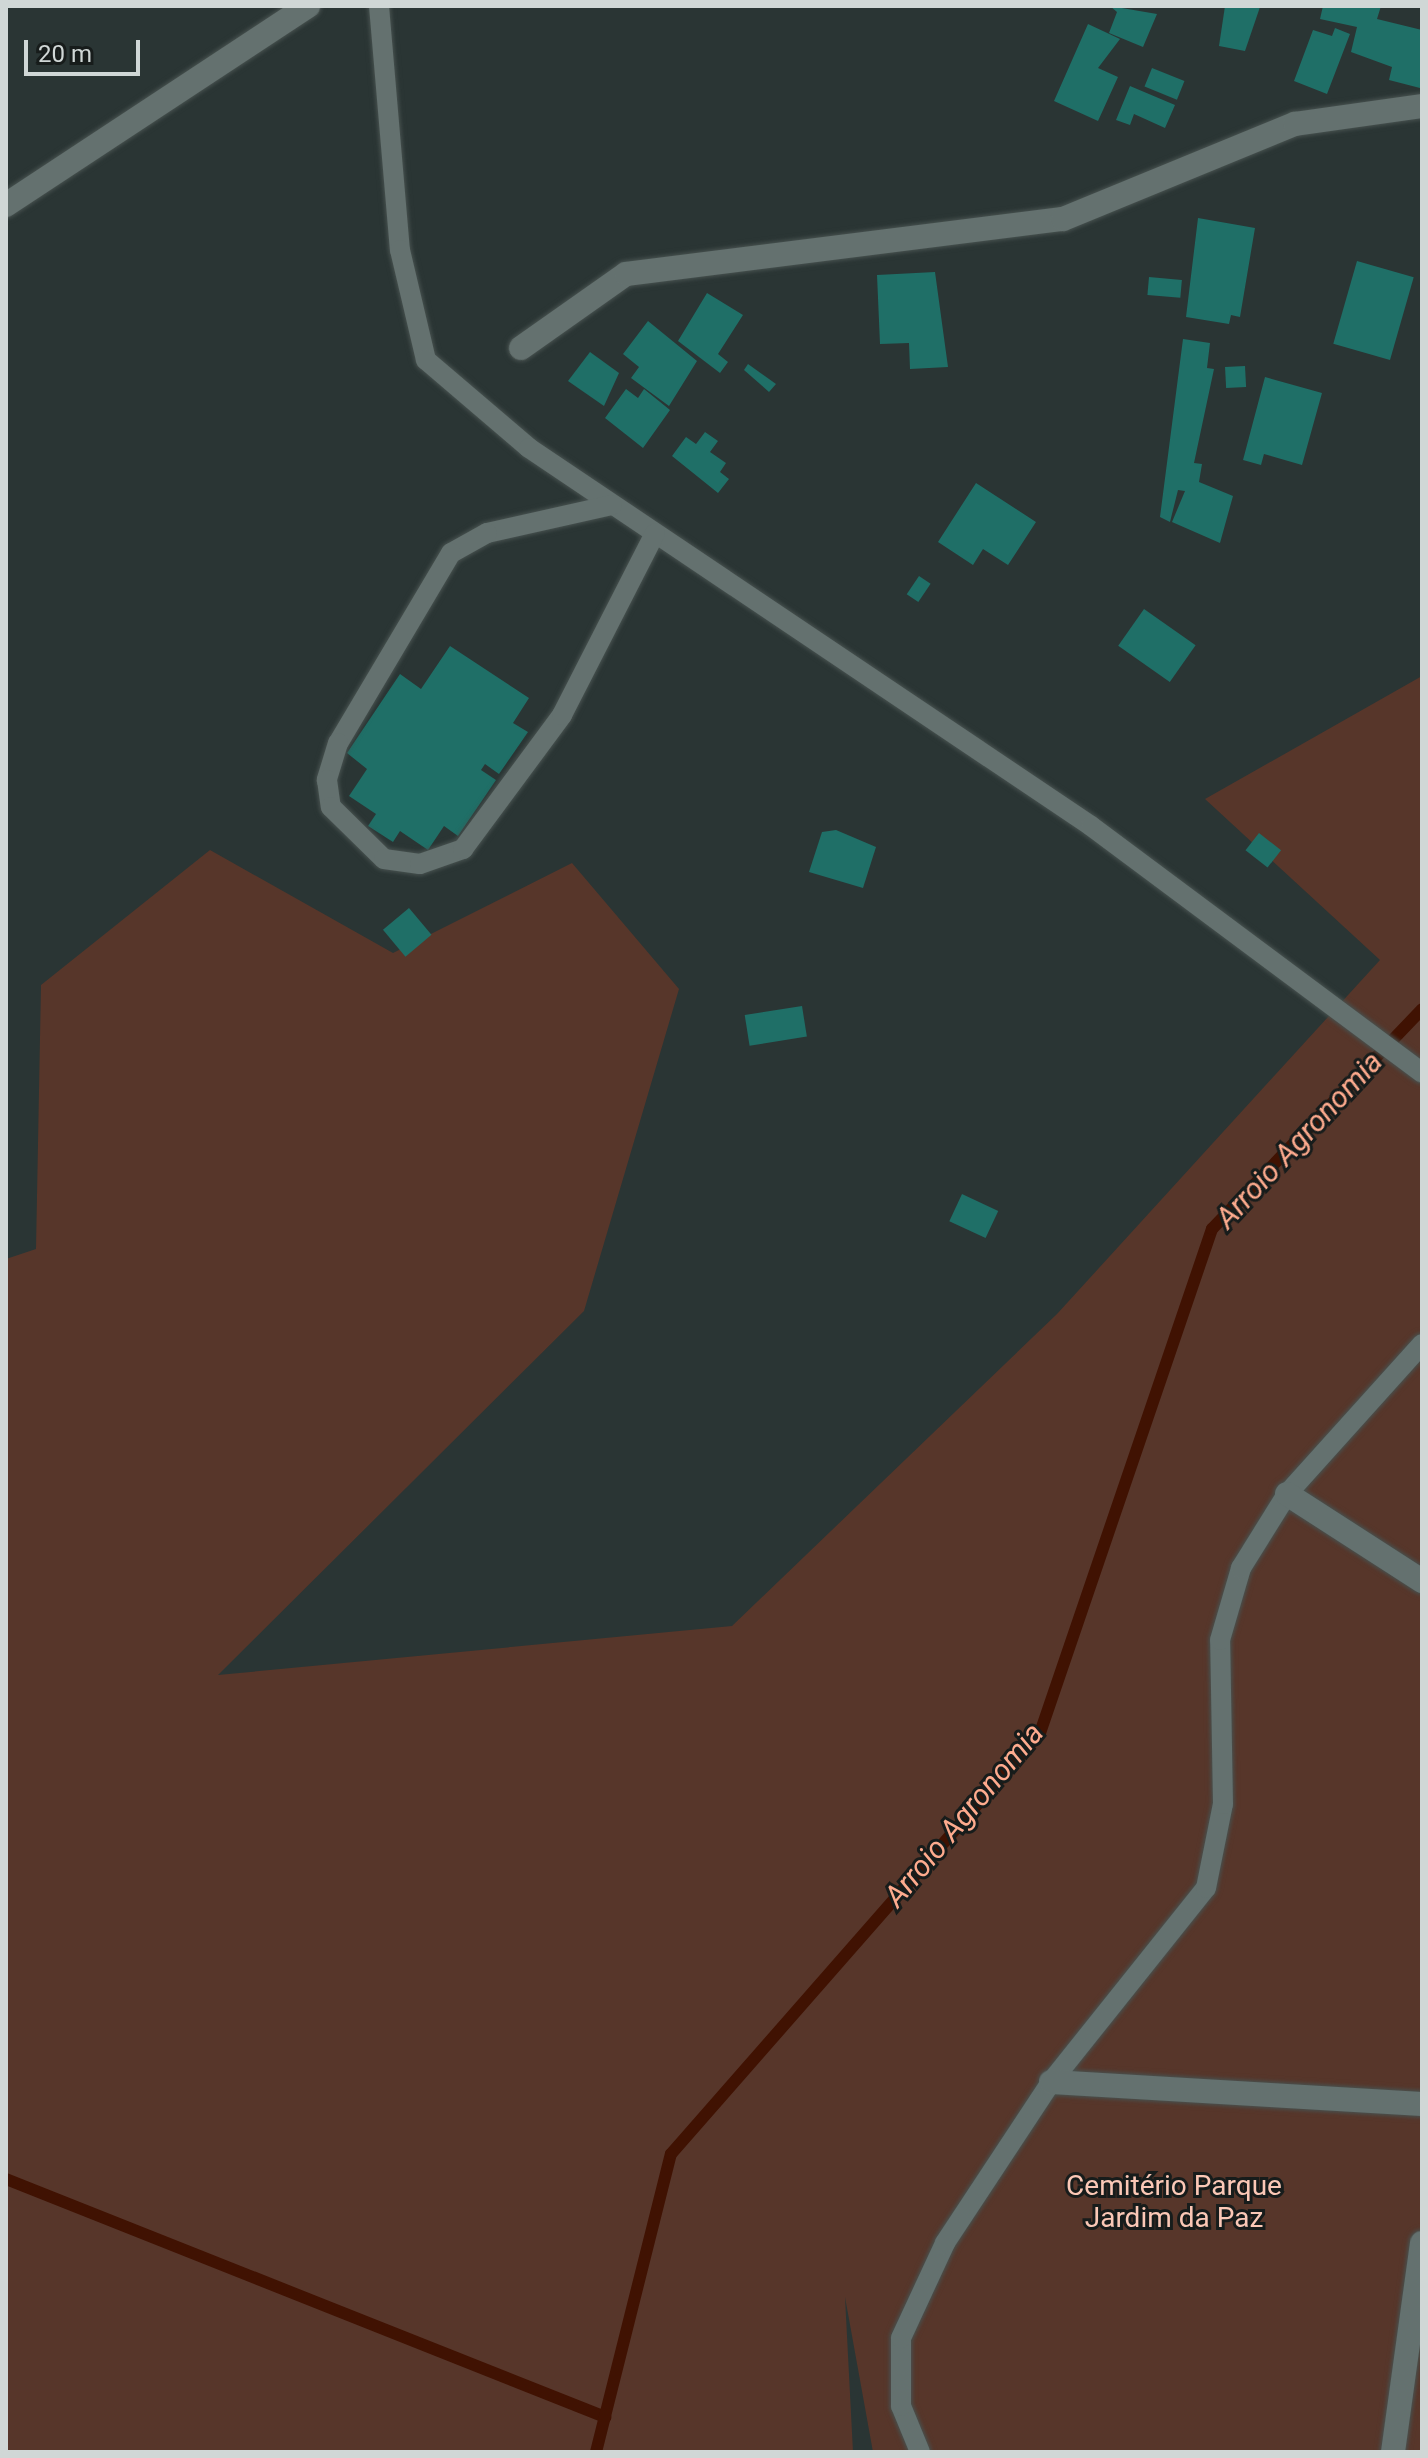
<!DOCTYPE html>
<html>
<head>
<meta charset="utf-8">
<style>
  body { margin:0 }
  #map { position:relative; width:1428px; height:2458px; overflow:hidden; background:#2a3534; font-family:Roboto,sans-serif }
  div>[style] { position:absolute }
  .green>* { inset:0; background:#57362a }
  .stream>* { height:12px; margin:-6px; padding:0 6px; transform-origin:6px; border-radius:6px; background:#401202 }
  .building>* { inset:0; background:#1f6f67; transform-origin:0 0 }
  .roads { filter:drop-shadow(0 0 2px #47514f) drop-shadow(0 0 2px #47514f) }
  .lane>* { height:20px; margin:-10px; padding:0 10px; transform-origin:10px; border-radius:10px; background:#64716f }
  .street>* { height:24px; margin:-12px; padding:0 12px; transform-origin:12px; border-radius:12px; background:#64716f }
  .secondary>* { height:24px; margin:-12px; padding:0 12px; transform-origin:12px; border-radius:12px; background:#64716f }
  span { translate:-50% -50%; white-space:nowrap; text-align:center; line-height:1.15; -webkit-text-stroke:6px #171c1b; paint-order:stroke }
  .park-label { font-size:28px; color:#fbc8b6 }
  .water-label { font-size:30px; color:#feab8e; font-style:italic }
  .frame { position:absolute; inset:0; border:8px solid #d0d7d6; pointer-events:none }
  .scale { position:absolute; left:24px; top:40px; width:116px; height:36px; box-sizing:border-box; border:4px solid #d0d7d6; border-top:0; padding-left:10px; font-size:24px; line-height:28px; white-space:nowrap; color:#d0d7d6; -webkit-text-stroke:6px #171c1b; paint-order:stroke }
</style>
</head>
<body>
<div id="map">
  <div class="green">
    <i style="clip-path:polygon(1422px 676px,1422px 2452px,873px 2452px,845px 2297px,853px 2452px,6px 2452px,6px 1259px,36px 1249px,41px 985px,210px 850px,393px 953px,572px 863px,679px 989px,584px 1311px,218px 1675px,732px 1626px,1057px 1314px,1380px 960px,1205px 799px)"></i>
  </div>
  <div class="stream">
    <i style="left:6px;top:2179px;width:645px;rotate:21.67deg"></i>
    <i style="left:596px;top:2452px;width:307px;rotate:-75.9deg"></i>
    <i style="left:671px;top:2154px;width:560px;rotate:-48.77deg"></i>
    <i style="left:1040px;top:1733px;width:533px;rotate:-71.16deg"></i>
    <i style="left:1212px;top:1229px;width:304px;rotate:-46.3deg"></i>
  </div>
  <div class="building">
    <i style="clip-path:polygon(1110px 6px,1157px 14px,1143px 47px,1109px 33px,1117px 12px)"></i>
    <i style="clip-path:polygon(1225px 6px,1260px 7px,1245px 51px,1219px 46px)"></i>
    <i style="clip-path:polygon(1323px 6px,1381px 6px,1377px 19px,1422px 30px,1420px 88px,1389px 80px,1392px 67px,1351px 52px,1357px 27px,1320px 19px)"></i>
    <i style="clip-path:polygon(1088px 24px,1120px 39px,1098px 68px,1118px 77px,1098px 121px,1054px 101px)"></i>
    <i style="clip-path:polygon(1335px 28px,1350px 34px,1327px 94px,1294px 81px,1313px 30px,1332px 36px)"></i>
    <i style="left:1152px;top:68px;width:35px;height:20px;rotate:22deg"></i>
    <i style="clip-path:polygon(1130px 86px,1175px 105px,1165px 128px,1134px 114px,1130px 125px,1116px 120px)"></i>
    <i style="clip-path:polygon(1198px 218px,1255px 228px,1240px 317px,1231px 315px,1229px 324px,1186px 317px)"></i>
    <i style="left:1357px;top:261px;width:59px;height:86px;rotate:16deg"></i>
    <i style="clip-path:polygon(935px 272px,948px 367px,910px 369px,909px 343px,880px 344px,877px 275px)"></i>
    <i style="left:1149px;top:277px;width:33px;height:18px;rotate:5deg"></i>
    <i style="clip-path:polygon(707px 293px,743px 315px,718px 354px,728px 362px,720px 373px,678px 341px)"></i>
    <i style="clip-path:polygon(648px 321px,697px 361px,669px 406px,631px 378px,639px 367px,623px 354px)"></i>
    <i style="clip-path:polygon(1183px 339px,1210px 343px,1207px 368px,1214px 369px,1194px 463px,1202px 464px,1199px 482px,1233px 496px,1220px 543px,1172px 522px,1185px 491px,1178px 490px,1170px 522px,1160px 517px)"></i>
    <i style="clip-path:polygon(590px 352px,619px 373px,604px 406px,568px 381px)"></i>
    <i style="clip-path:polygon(748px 364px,776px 384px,769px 392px,744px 370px)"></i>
    <i style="left:1245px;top:366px;width:21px;height:20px;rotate:87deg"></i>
    <i style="clip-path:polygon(1265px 377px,1322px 393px,1302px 465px,1264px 454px,1261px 465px,1243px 460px)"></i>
    <i style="clip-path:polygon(626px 389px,638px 398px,644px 389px,670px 410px,643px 448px,605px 418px)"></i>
    <i style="clip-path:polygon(705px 432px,718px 441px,710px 452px,726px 463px,720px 472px,729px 479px,718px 493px,672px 456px,686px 437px,696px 444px)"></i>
    <i style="clip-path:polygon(976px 483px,1036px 522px,1008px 565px,983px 549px,973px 565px,938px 542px)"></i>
    <i style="left:919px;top:576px;width:14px;height:22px;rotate:34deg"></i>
    <i style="left:1144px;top:609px;width:63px;height:45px;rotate:35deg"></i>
    <i style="clip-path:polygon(450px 646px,529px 698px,513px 723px,528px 732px,499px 774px,485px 764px,481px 770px,496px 780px,458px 836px,444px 826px,428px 850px,400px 831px,393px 842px,368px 826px,376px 814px,349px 796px,367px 769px,347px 753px,400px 674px,421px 689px)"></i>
    <i style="clip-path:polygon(836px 830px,876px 847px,863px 888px,809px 872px,822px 832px)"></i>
    <i style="left:1259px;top:833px;width:28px;height:22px;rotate:38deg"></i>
    <i style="left:409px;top:908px;width:35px;height:34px;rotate:50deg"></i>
    <i style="left:802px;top:1006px;width:31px;height:58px;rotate:81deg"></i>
    <i style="left:962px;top:1194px;width:40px;height:30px;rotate:25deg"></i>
  </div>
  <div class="roads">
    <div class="lane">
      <i style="left:379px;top:6px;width:245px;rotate:85.1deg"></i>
      <i style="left:400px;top:250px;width:113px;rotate:76.7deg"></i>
      <i style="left:426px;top:360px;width:135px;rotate:40.5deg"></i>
      <i style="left:529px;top:448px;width:677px;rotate:33.92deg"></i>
      <i style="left:1091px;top:826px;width:413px;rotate:36.7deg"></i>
      <i style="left:612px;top:505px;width:128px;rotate:167.4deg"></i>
      <i style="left:487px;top:533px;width:41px;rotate:150.9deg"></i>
      <i style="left:451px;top:553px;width:221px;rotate:120.7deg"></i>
      <i style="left:338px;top:743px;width:39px;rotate:107deg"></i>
      <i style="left:327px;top:780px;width:27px;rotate:82deg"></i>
      <i style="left:331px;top:807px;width:74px;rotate:44.5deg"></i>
      <i style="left:384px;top:859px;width:36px;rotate:8deg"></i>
      <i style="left:420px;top:864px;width:46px;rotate:-19.2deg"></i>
      <i style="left:463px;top:849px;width:167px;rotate:-53.5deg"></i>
      <i style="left:562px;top:715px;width:204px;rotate:-62.9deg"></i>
      <i style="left:920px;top:2452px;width:50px;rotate:-112.4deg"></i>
      <i style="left:901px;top:2406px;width:68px;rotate:-90deg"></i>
      <i style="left:901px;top:2338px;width:105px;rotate:-65.1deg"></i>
      <i style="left:945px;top:2243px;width:193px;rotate:-56.6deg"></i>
      <i style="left:1051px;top:2082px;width:248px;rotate:-51.4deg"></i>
      <i style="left:1206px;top:1888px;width:86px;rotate:-78.6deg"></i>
      <i style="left:1223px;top:1804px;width:164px;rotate:-91deg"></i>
      <i style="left:1220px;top:1640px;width:75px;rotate:-73.7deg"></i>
      <i style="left:1241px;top:1568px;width:87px;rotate:-58.1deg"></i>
      <i style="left:1287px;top:1494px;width:202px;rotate:-48deg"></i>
    </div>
    <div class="street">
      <i style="left:521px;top:348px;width:128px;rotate:-35.2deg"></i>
      <i style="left:626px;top:274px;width:440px;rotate:-7.2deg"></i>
      <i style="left:1063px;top:219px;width:251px;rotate:-22.3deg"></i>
      <i style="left:1295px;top:124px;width:128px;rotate:-8.1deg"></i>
      <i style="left:1287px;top:1494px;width:161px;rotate:32.8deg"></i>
      <i style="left:1051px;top:2082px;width:372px;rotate:3.4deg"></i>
      <i style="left:1393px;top:2452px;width:211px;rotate:-82.1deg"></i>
    </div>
    <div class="secondary">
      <i style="left:6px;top:205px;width:362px;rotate:-33.4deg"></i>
    </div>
  </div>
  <div class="park-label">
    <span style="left:1174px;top:2202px">Cemitério Parque<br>Jardim da Paz</span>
  </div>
  <div class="water-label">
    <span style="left:1299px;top:1140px;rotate:-47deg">Arroio Agronomia</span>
    <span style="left:964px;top:1815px;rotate:-50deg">Arroio Agronomia</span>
  </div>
  <div class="frame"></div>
  <div class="scale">20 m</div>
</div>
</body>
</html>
